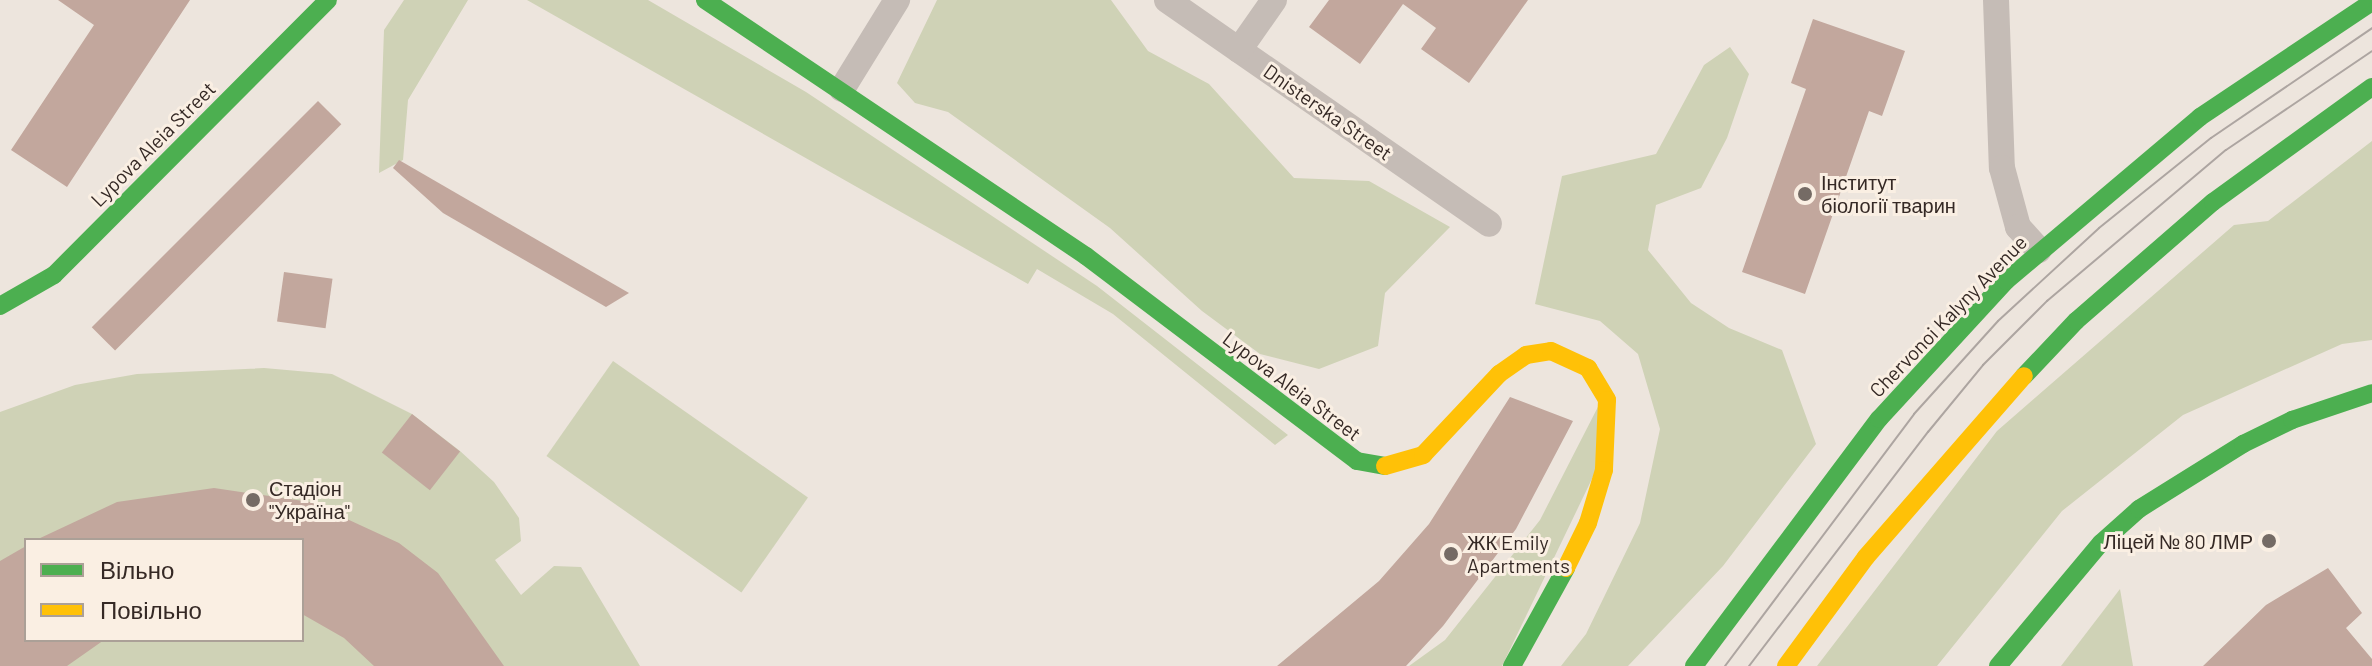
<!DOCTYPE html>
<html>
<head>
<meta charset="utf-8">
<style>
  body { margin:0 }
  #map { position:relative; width:2372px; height:666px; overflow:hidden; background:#ede5dd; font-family:Barlow,sans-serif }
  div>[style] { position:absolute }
  .green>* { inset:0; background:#cfd2b6; transform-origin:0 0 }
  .building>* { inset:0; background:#c2a79d; transform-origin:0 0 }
  .street>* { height:26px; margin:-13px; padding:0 13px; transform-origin:13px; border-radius:13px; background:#c5bcb6 }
  .fast>* { height:18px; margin:-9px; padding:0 9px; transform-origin:9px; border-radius:9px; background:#4caf50 }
  .slow>* { height:18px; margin:-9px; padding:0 9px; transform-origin:9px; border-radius:9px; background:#ffc107 }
  .tram>* { height:2px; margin:-1px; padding:0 1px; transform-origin:1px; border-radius:1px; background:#ada5a1 }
  .dots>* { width:22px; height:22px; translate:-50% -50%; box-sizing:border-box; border:4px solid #faefe3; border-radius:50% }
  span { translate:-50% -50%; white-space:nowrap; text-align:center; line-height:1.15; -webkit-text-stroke:6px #faefe3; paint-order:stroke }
  .street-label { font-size:20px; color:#352925 }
  .poi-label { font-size:20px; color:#352925 }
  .left { translate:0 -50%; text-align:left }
  .right { translate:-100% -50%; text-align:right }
  .legend { position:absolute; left:24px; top:538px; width:280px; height:104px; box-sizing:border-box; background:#faefe3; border:2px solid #aba097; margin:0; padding:10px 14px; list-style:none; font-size:24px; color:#352925 }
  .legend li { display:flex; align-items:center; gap:16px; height:40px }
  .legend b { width:40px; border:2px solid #aba097 }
</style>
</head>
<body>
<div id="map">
  <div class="green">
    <i style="clip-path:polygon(404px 0,468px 0,408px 100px,403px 160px,379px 173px,384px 30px)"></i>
    <i style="clip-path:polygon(527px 0,648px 0,806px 92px,1097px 286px,1288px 435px,1275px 445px,1113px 314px,1037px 269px,1028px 284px)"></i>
    <i style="clip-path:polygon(937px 0,1111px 0,1148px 51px,1209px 84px,1294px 178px,1369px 181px,1450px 227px,1385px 293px,1378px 346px,1319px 369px,1260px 354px,1202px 311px,1110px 228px,948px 112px,915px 103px,897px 83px)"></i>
    <i style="clip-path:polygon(1730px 47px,1749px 74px,1727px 138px,1701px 188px,1656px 205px,1648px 250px,1691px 303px,1729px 328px,1782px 350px,1816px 444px,1723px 566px,1628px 666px,1561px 666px,1586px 634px,1640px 523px,1660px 429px,1638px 354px,1600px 321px,1535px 304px,1562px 176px,1656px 154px,1704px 65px)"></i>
    <i style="clip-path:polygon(2372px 141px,2372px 340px,2342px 344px,2183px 415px,2062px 511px,1937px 666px,1817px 666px,1997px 431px,2234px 225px,2268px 221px)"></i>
    <i style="left:613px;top:361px;width:238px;height:116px;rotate:35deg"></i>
    <i style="clip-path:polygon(evenodd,264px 368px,332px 374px,412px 414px,460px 451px,494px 482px,519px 518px,521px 541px,495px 560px,521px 595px,554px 566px,581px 567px,640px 666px,0 666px,0 412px,75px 385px,137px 374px,264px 368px,26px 540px,302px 540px,302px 640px,26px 640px,26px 540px)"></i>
    <i style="clip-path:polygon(1602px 399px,1601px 460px,1502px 666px,1409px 666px,1445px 640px,1540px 520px)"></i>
    <i style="clip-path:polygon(2120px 589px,2133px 666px,2061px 666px)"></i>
  </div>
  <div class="building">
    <i style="clip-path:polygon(58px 0,190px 0,67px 187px,11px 150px,94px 25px)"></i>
    <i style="clip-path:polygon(1329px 0,1528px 0,1469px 83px,1421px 49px,1436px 28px,1403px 4px,1360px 64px,1309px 27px)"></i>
    <i style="clip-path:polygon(1813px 19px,1905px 51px,1882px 116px,1869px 111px,1805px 294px,1742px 272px,1806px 89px,1791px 83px)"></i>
    <i style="left:318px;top:101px;width:33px;height:320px;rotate:45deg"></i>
    <i style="clip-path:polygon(399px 160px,629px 293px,606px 307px,443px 213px,393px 168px)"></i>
    <i style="left:284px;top:272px;width:49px;height:50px;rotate:8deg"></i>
    <i style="clip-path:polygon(1510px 397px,1573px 421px,1516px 529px,1443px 626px,1406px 666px,1277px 666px,1379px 581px,1429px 524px)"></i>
    <i style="left:412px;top:414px;width:61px;height:49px;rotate:38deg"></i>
    <i style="clip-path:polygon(214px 488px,310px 502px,399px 543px,438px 573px,504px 666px,374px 666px,344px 638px,302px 614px,302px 540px,36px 540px,117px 502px)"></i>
    <i style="clip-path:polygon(26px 546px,26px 640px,104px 640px,67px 666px,0 666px,0 561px)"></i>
    <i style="clip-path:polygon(2328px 568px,2362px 613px,2346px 628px,2372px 659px,2372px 666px,2203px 666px,2266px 605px)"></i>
  </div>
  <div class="street">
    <i style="left:1167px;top:0;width:392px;rotate:34.8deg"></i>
    <i style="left:1996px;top:0;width:168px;rotate:88deg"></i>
    <i style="left:2002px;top:168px;width:61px;rotate:74.8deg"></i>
    <i style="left:2018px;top:227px;width:31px;rotate:48deg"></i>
    <i style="left:1239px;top:50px;width:61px;rotate:-55deg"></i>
    <i style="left:842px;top:89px;width:105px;rotate:-58.3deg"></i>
  </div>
  <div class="fast">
    <i style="left:705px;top:0;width:459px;rotate:33.9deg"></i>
    <i style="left:1086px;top:256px;width:340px;rotate:37.1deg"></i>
    <i style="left:1357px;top:461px;width:28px;rotate:10deg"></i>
    <i style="left:0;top:306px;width:62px;rotate:-29.9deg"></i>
    <i style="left:54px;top:275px;width:388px;rotate:-45.1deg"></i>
    <i style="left:2024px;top:376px;width:76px;rotate:-46.6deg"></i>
    <i style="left:2076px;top:321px;width:181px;rotate:-41deg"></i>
    <i style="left:2213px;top:202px;width:196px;rotate:-35.9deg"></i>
    <i style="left:1512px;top:666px;width:112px;rotate:-61.1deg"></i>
    <i style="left:1694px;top:666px;width:309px;rotate:-53.2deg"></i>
    <i style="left:1879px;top:419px;width:188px;rotate:-47.4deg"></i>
    <i style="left:2006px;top:281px;width:254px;rotate:-40.2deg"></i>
    <i style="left:2200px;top:117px;width:207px;rotate:-33.8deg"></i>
    <i style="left:1998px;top:666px;width:160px;rotate:-50.1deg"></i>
    <i style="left:2101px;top:543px;width:51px;rotate:-41.8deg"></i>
    <i style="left:2139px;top:509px;width:123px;rotate:-32deg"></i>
    <i style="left:2243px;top:444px;width:55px;rotate:-26.1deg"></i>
    <i style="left:2292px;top:420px;width:84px;rotate:-18.6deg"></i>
  </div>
  <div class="slow">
    <i style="left:1385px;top:466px;width:40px;rotate:-16deg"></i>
    <i style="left:1423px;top:455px;width:111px;rotate:-46.8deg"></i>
    <i style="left:1499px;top:374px;width:33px;rotate:-35deg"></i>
    <i style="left:1526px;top:355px;width:25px;rotate:-9deg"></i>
    <i style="left:1551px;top:351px;width:41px;rotate:24.7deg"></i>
    <i style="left:1588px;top:368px;width:37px;rotate:59deg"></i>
    <i style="left:1607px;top:400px;width:70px;rotate:92.5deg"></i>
    <i style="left:1604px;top:470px;width:55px;rotate:106.8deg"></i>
    <i style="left:1588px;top:523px;width:50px;rotate:116.1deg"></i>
    <i style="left:1786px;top:666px;width:135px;rotate:-53.7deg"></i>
    <i style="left:1866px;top:557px;width:240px;rotate:-48.9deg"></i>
  </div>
  <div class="tram">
    <i style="left:1725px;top:666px;width:315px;rotate:-53.1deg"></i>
    <i style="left:1914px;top:414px;width:125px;rotate:-47.9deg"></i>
    <i style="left:1998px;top:321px;width:137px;rotate:-42.6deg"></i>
    <i style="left:2099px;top:228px;width:144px;rotate:-38.8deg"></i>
    <i style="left:2211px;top:138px;width:195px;rotate:-34.3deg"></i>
    <i style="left:1749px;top:666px;width:295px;rotate:-52.6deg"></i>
    <i style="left:1928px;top:432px;width:87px;rotate:-50.6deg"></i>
    <i style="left:1983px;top:365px;width:91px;rotate:-45deg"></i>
    <i style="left:2047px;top:301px;width:234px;rotate:-40.2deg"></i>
    <i style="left:2226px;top:150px;width:176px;rotate:-34.1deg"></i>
  </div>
  <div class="dots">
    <i style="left:1805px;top:194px;background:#756b65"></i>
    <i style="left:253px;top:500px;background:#756b65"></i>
    <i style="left:2269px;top:541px;background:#756b65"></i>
    <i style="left:1451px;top:554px;background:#756b65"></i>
  </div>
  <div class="street-label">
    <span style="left:1328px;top:112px;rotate:35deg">Dnisterska Street</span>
    <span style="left:153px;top:144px;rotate:-45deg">Lypova Aleia Street</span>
    <span style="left:1948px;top:316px;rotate:-46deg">Chervonoi Kalyny Avenue</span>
    <span style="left:1292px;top:386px;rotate:37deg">Lypova Aleia Street</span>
  </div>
  <div class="poi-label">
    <span class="left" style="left:1821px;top:194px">Інститут<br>біології тварин</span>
    <span class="left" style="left:269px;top:500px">Стадіон<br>"Україна"</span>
    <span class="right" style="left:2253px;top:541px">Ліцей № 80 ЛМР</span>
    <span class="left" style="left:1467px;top:554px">ЖК Emily<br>Apartments</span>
  </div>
  <ul class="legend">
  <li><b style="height:10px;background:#4caf50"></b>Вільно</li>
  <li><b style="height:10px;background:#ffc107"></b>Повільно</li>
  </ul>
</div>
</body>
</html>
